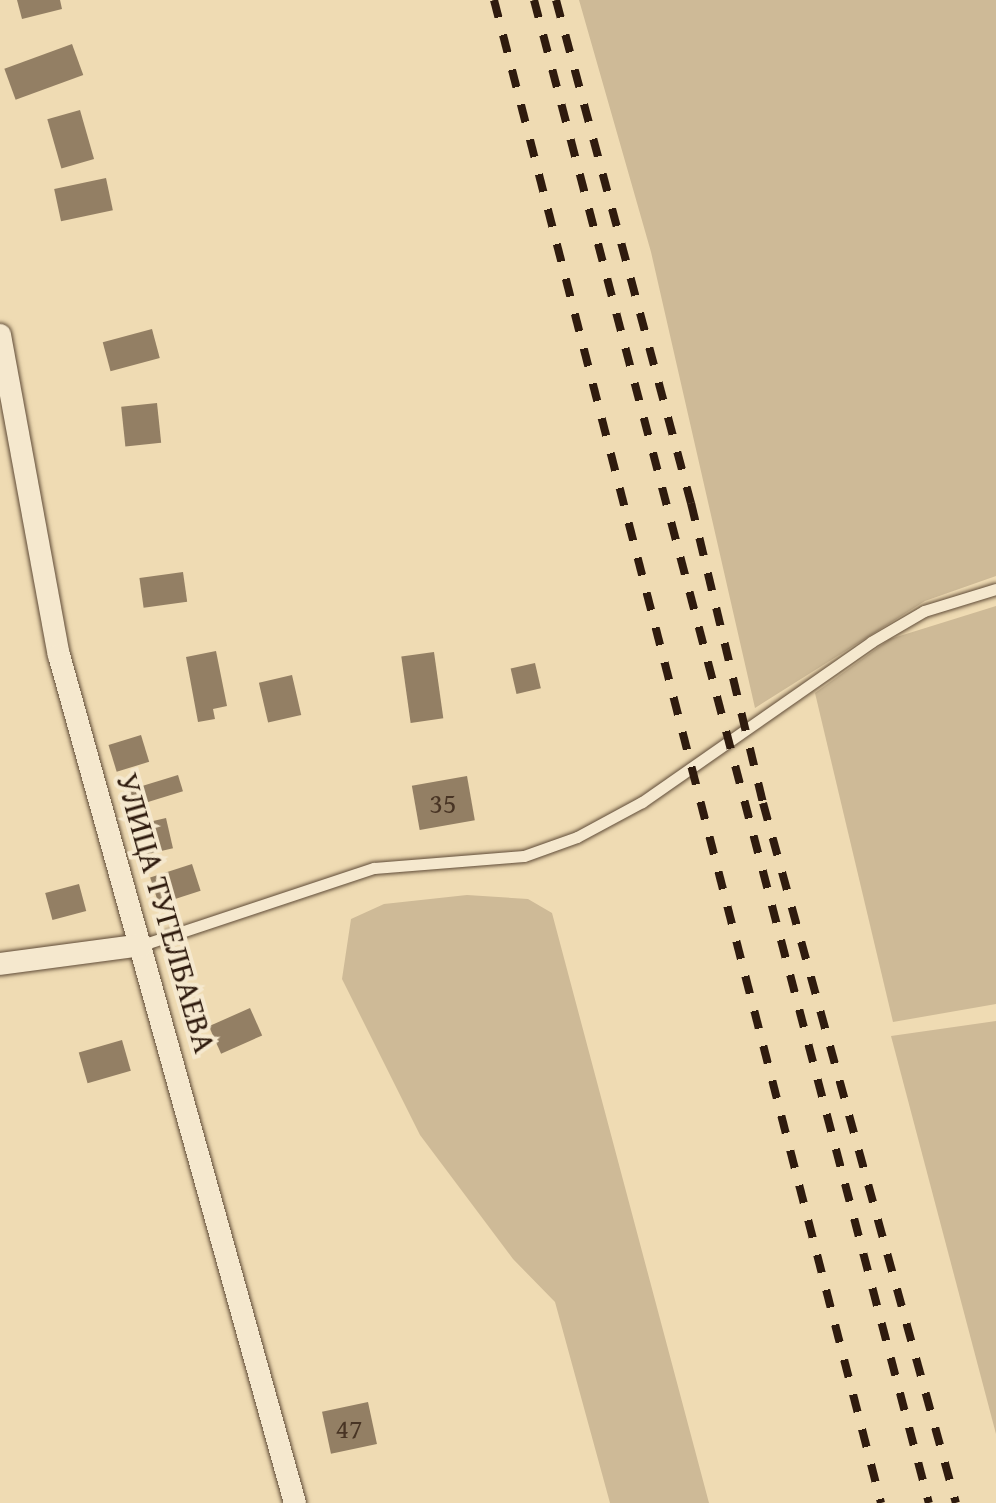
<!DOCTYPE html>
<html>
<head>
<meta charset="utf-8">
<style>
  body { margin:0 }
  #map { position:relative; width:996px; height:1503px; overflow:hidden; background:#efdbb3; font-family:"Gentium Book Plus",serif }
  div>[style] { position:absolute }
  .green>* { inset:0; background:#ceba97 }
  .building>* { inset:0; background:#937f64; transform-origin:0 0 }
  .roads { filter:drop-shadow(0 0 2px #5f4b37) drop-shadow(0 0 2px #5f4b37) }
  .lane>* { height:11px; margin:-5.5px; padding:0 5.5px; transform-origin:5.5px; border-radius:5.5px; background:#f5e8ce }
  .street>* { height:22px; margin:-11px; padding:0 11px; transform-origin:11px; border-radius:11px; background:#f5e8ce }
  .rail>* { height:8px; margin-top:-4px; transform-origin:0; background:repeating-linear-gradient(90deg,#2f1b0e 0 18px,transparent 0 36px) }
  span { translate:-50% -50%; white-space:nowrap; text-align:center; line-height:1.15; -webkit-text-stroke:8px #f5e8ce; paint-order:stroke }
  .number-label { font-size:28px; color:#483424 }
  .number-label span { -webkit-text-stroke-width:0 }
  .street-label { font-size:32px; color:#2f1b0e }
</style>
</head>
<body>
<div id="map">
  <div class="green">
    <i style="clip-path:polygon(579px 0,996px 0,996px 576px,925px 601px,755px 708px,651px 252px)"></i>
    <i style="clip-path:polygon(996px 606px,996px 1004px,893px 1022px,815px 693px,890px 639px)"></i>
    <i style="clip-path:polygon(467px 895px,528px 899px,552px 913px,709px 1503px,610px 1503px,555px 1302px,513px 1259px,420px 1135px,342px 979px,351px 919px,384px 904px)"></i>
    <i style="clip-path:polygon(996px 1021px,996px 1434px,891px 1036px)"></i>
  </div>
  <div class="building">
    <i style="clip-path:polygon(17px 0,60px 0,62px 9px,22px 19px)"></i>
    <i style="left:72px;top:44px;width:33px;height:72px;rotate:70deg"></i>
    <i style="left:80px;top:110px;width:51px;height:34px;rotate:74deg"></i>
    <i style="left:106px;top:178px;width:33px;height:53px;rotate:78deg"></i>
    <i style="left:152px;top:329px;width:30px;height:51px;rotate:75deg"></i>
    <i style="left:157px;top:403px;width:40px;height:36px;rotate:84deg"></i>
    <i style="left:183px;top:572px;width:30px;height:44px;rotate:82deg"></i>
    <i style="clip-path:polygon(216px 651px,227px 706px,213px 709px,215px 719px,198px 722px,186px 657px)"></i>
    <i style="left:434px;top:652px;width:67px;height:33px;rotate:82deg"></i>
    <i style="left:535px;top:663px;width:26px;height:25px;rotate:77deg"></i>
    <i style="left:292px;top:675px;width:41px;height:34px;rotate:77deg"></i>
    <i style="left:141px;top:735px;width:28px;height:34px;rotate:73deg"></i>
    <i style="left:178px;top:775px;width:17px;height:57px;rotate:73deg"></i>
    <i style="left:467px;top:776px;width:45px;height:56px;rotate:80deg"></i>
    <i style="left:166px;top:818px;width:31px;height:32px;rotate:77deg"></i>
    <i style="left:192px;top:864px;width:28px;height:44px;rotate:72deg"></i>
    <i style="left:79px;top:884px;width:28px;height:35px;rotate:75deg"></i>
    <i style="left:250px;top:1008px;width:30px;height:45px;rotate:66deg"></i>
    <i style="left:122px;top:1040px;width:32px;height:45px;rotate:74deg"></i>
    <i style="left:368px;top:1402px;width:43px;height:47px;rotate:78deg"></i>
  </div>
  <div class="roads">
    <div class="lane">
      <i style="left:142px;top:945px;width:244px;rotate:-18.4deg"></i>
      <i style="left:374px;top:868px;width:150px;rotate:-4.6deg"></i>
      <i style="left:524px;top:856px;width:56px;rotate:-19.7deg"></i>
      <i style="left:577px;top:837px;width:74px;rotate:-28.3deg"></i>
      <i style="left:642px;top:802px;width:279px;rotate:-34.9deg"></i>
      <i style="left:871px;top:642px;width:61px;rotate:-30.3deg"></i>
      <i style="left:924px;top:611px;width:75px;rotate:-17deg"></i>
    </div>
    <div class="street">
      <i style="left:0;top:335px;width:325px;rotate:79.6deg"></i>
      <i style="left:59px;top:655px;width:880px;rotate:74.45deg"></i>
      <i style="left:0;top:964px;width:143px;rotate:-7.6deg"></i>
    </div>
  </div>
  <div class="rail">
    <i style="left:494px;top:0;width:1552px;rotate:75.56deg"></i>
    <i style="left:534px;top:0;width:1554px;rotate:75.28deg"></i>
    <i style="left:556px;top:0;width:521px;rotate:74.98deg"></i>
    <i style="left:691px;top:503px;width:309px;rotate:76.5deg"></i>
    <i style="left:763px;top:803px;width:726px;rotate:74.59deg"></i>
  </div>
  <div class="number-label">
    <span style="left:443px;top:803px">35</span>
    <span style="left:349px;top:1428px">47</span>
  </div>
  <div class="street-label">
    <span style="left:166px;top:913px;rotate:74deg">УЛИЦА ТУГЕЛБАЕВА</span>
  </div>
</div>
</body>
</html>
